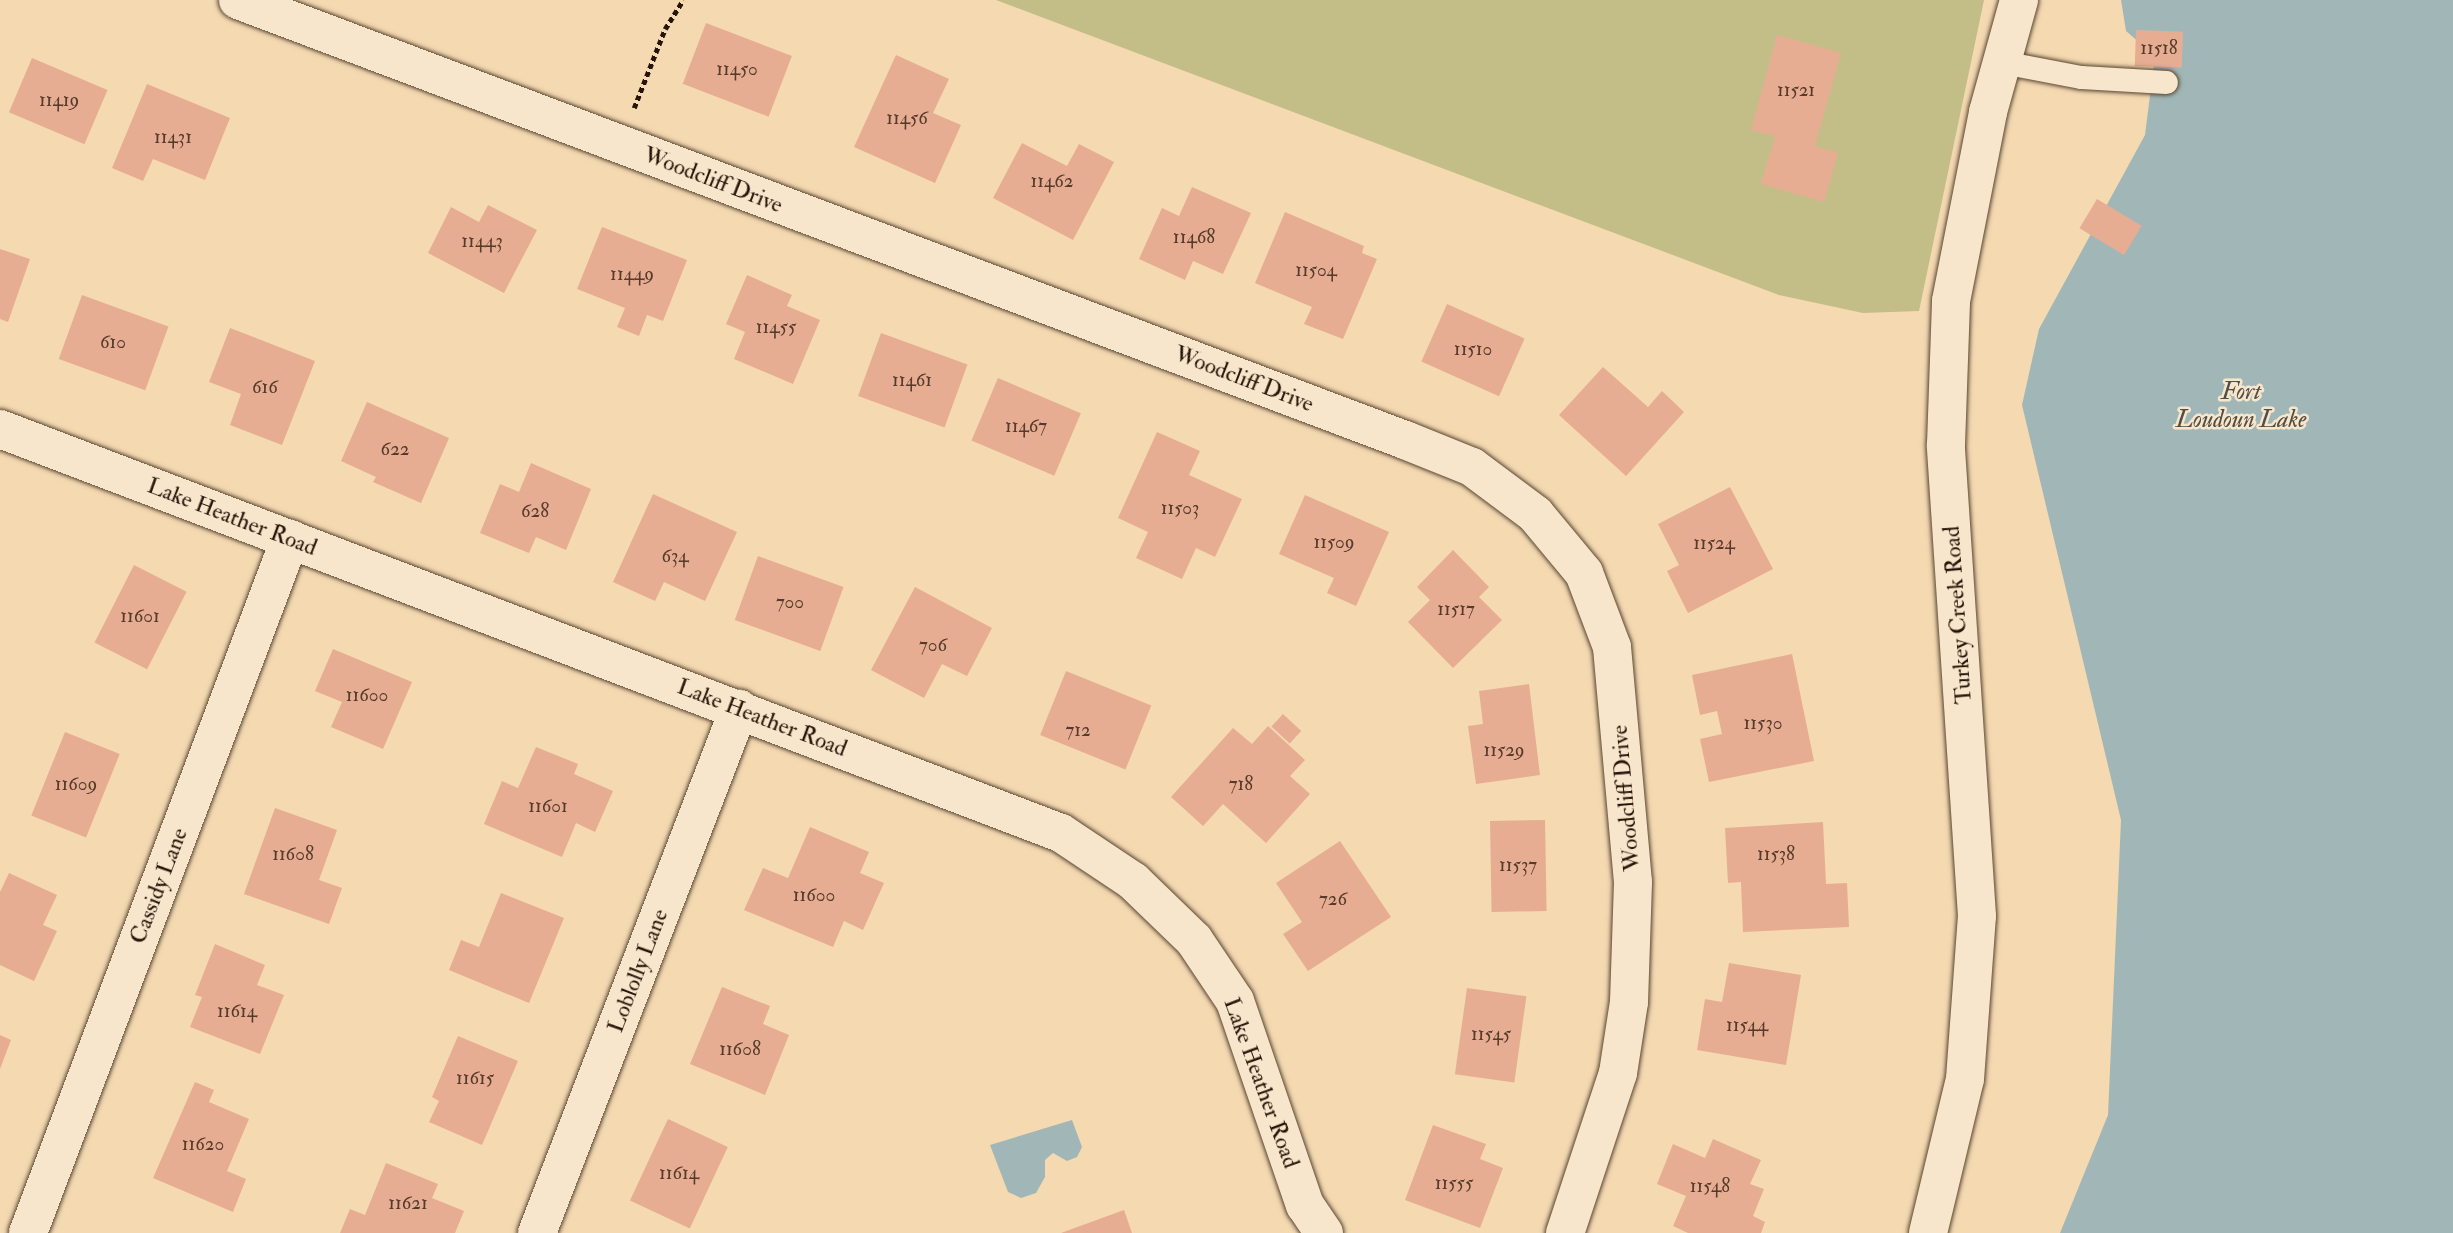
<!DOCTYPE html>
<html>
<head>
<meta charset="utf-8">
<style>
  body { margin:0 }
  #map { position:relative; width:2453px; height:1233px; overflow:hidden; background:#f4d9b1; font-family:"IM FELL Double Pica",serif }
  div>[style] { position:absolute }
  .green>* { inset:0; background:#c3bd87 }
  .water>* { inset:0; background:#a1b7b7 }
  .building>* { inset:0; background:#e7ad93; transform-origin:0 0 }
  .path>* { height:4.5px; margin-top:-2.25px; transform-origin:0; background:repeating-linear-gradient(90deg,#251508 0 5px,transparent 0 8.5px) }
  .roads { filter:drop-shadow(0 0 2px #594632) drop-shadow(0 0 2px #594632) }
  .lane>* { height:23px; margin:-11.5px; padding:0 11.5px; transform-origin:11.5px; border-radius:11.5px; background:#f8e6cc }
  .street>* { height:38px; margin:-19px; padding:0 19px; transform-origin:19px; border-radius:19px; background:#f8e6cc }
  .secondary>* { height:38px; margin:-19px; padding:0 19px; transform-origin:19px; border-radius:19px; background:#f8e6cc }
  span { translate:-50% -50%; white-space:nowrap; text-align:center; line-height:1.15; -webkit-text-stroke:5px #f8e6cc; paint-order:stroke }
  .number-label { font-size:19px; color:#563b2b }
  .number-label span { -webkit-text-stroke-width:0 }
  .street-label { font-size:23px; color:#251508 }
  .water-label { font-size:24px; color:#504e45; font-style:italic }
</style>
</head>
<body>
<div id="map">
  <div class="green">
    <i style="clip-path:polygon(996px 0,1984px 0,1919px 311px,1863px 313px,1779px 295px)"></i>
  </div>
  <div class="water">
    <i style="clip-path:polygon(2121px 0,2453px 0,2453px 1233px,2060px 1233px,2108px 1115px,2121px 820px,2022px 405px,2039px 329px,2145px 135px,2155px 56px,2126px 31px)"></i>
    <i style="clip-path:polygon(1072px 1120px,1082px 1147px,1077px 1157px,1067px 1161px,1053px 1153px,1045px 1160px,1045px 1177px,1036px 1193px,1021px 1198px,1008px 1192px,990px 1145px)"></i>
  </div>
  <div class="building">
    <i style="left:706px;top:23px;width:92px;height:65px;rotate:21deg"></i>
    <i style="left:2136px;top:30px;width:47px;height:36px;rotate:2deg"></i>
    <i style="clip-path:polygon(1777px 35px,1841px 53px,1815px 146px,1838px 153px,1824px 202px,1761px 184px,1775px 136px,1751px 130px)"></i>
    <i style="clip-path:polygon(896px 55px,949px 79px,933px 113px,961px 125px,935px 183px,854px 147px)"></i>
    <i style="left:32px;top:58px;width:82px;height:59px;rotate:23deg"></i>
    <i style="clip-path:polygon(147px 84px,230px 118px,205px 180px,153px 159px,143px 181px,112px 168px)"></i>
    <i style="clip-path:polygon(1022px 143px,1067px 166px,1079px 144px,1114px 162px,1073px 240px,993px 198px)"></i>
    <i style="clip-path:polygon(1192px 187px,1251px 213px,1223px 274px,1193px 261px,1185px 280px,1139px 259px,1162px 208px,1179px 216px)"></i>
    <i style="left:2097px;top:199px;width:52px;height:34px;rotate:31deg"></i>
    <i style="clip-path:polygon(488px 205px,537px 230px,504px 293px,428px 253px,451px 207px,479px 222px)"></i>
    <i style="clip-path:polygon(1285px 212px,1364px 246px,1362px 253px,1377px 259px,1343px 339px,1304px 324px,1312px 307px,1255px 283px)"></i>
    <i style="clip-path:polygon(602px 227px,687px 260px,663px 321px,647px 315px,639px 336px,617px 327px,625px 308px,577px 289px)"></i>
    <i style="clip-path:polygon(0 249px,30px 259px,8px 322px,0 319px)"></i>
    <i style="clip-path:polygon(747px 275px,792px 295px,787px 306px,820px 320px,793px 384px,734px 359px,745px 332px,726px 324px)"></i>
    <i style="left:82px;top:295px;width:92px;height:68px;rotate:20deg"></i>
    <i style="left:1447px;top:304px;width:85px;height:63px;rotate:24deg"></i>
    <i style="clip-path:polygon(230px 328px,315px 361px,282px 445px,230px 425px,241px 394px,209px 382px)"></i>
    <i style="left:881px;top:333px;width:92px;height:67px;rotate:20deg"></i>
    <i style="clip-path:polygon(1603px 367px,1648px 407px,1662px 391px,1684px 412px,1626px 476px,1559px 415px)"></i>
    <i style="left:998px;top:378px;width:90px;height:68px;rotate:23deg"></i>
    <i style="clip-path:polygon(367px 402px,449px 438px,421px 503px,373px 482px,376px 477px,341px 461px)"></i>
    <i style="clip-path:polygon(1157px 432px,1200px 451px,1189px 475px,1242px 499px,1215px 557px,1196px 548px,1182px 579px,1136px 558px,1148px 532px,1118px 518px)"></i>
    <i style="clip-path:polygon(531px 463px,591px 489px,566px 550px,536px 537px,529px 553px,480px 533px,500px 484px,519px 492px)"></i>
    <i style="clip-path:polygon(1730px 487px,1773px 569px,1688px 613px,1667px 571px,1679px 565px,1658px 524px)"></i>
    <i style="clip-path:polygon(653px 494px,737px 532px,705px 601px,664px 582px,655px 601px,613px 582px)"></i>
    <i style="clip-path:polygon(1305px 495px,1389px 532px,1356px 606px,1327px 593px,1334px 578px,1279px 554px)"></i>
    <i style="clip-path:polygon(1453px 550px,1489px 587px,1479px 597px,1502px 620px,1453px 668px,1408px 622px,1430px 600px,1417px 587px)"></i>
    <i style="left:758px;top:556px;width:91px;height:68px;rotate:20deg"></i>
    <i style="left:134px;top:565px;width:59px;height:87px;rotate:27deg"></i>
    <i style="clip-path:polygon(915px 587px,992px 628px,967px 676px,942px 664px,924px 698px,871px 670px)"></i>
    <i style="clip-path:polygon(333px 649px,412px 682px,383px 749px,331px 727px,342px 702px,315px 691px)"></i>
    <i style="clip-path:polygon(1792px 654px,1814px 761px,1709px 782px,1700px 739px,1722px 734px,1717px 711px,1700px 715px,1692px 675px)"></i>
    <i style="left:1066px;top:671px;width:92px;height:69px;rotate:22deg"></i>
    <i style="clip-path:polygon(1529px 684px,1540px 775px,1476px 784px,1468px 726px,1483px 724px,1479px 691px)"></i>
    <i style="left:1283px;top:714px;width:25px;height:17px;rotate:43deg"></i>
    <i style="clip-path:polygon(1268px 726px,1305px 760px,1290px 776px,1310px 794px,1266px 843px,1223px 804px,1203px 826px,1171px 797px,1233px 728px,1252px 744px)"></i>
    <i style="left:65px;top:732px;width:59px;height:90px;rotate:22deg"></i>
    <i style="clip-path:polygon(536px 747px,578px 764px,574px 774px,613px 791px,595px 832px,576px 823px,562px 857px,484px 824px,502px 781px,518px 788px)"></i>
    <i style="clip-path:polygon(275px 808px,337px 830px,319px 880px,342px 888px,329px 924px,244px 894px)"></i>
    <i style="left:1545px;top:820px;width:91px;height:55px;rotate:89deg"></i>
    <i style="clip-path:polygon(1823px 822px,1826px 884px,1847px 883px,1849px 927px,1743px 932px,1741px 882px,1728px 883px,1725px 828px)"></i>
    <i style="clip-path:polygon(810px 827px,869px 852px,860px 873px,884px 883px,863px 930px,844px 921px,833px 947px,744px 910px,763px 868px,788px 878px)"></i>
    <i style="clip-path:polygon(1340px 841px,1391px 917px,1308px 971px,1283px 934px,1302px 922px,1276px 883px)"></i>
    <i style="clip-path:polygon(9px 873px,57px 895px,43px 925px,57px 931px,34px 981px,0 965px,0 892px)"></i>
    <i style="clip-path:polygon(501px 893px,564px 918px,529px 1003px,449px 970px,461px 940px,479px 947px)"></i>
    <i style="clip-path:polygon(215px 944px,265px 965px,257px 985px,284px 995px,260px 1054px,190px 1027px,202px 997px,195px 995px)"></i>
    <i style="clip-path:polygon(1729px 963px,1801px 975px,1786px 1065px,1697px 1050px,1705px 999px,1722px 1002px)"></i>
    <i style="clip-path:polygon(722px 987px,770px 1006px,763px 1024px,789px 1035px,765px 1095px,690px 1064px)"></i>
    <i style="left:1467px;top:988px;width:60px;height:87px;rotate:8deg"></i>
    <i style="clip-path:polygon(0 1035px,11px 1040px,0 1069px)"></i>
    <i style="clip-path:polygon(458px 1036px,518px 1061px,482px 1145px,429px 1122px,439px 1101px,432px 1097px)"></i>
    <i style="clip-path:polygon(195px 1082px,214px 1090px,209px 1102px,249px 1119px,227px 1171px,246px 1179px,233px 1212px,153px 1178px)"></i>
    <i style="left:668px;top:1119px;width:66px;height:90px;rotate:25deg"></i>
    <i style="clip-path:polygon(1433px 1125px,1486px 1144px,1480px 1159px,1503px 1168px,1480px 1228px,1405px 1200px)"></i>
    <i style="clip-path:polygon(1713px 1139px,1761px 1160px,1750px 1184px,1764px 1189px,1753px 1216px,1765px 1222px,1761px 1233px,1688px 1233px,1673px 1226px,1686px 1196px,1657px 1184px,1673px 1144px,1705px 1158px)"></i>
    <i style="clip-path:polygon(386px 1163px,438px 1184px,432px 1198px,464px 1211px,455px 1233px,340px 1233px,350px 1209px,365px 1215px)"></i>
    <i style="clip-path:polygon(1124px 1210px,1132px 1233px,1061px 1233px)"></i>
  </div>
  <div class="path">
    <i style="left:634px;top:108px;width:85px;rotate:-68.6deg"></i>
    <i style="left:665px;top:29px;width:34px;rotate:-58deg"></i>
  </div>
  <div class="roads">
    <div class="lane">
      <i style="left:2002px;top:62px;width:80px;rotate:10.8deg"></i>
      <i style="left:2081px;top:77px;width:85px;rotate:3.4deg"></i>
    </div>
    <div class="street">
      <i style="left:238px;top:0;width:1247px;rotate:20.66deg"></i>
      <i style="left:1405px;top:440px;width:72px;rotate:21.9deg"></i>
      <i style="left:1472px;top:467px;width:79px;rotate:36.7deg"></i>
      <i style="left:1535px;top:514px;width:77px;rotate:50.3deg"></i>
      <i style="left:1584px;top:573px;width:79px;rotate:69.3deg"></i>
      <i style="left:1612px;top:647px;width:236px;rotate:84.9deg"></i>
      <i style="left:1633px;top:882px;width:120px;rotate:91.9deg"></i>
      <i style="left:1629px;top:1002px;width:72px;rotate:98.8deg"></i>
      <i style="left:1618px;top:1073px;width:169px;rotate:108.3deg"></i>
      <i style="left:0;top:429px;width:1135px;rotate:20.85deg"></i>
      <i style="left:1061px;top:833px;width:87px;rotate:33.7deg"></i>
      <i style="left:1133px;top:881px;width:85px;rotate:44deg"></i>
      <i style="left:1194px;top:940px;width:73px;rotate:56.1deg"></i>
      <i style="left:1235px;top:1001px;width:216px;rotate:71.1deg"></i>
      <i style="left:1305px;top:1205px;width:34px;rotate:56deg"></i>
      <i style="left:28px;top:1233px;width:742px;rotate:-69.32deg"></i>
      <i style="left:537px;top:1233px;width:562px;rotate:-68.92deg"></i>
    </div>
    <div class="secondary">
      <i style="left:1928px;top:1233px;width:158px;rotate:-76.5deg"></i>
      <i style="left:1965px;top:1079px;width:163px;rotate:-85.8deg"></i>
      <i style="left:1977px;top:916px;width:472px;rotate:-93.8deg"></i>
      <i style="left:1946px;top:445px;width:144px;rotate:-88deg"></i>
      <i style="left:1951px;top:301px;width:193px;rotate:-78.9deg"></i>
      <i style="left:1988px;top:112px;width:116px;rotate:-74.5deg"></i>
    </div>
  </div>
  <div class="number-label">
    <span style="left:2159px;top:49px">11518</span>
    <span style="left:737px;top:70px">11450</span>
    <span style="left:1796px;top:91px">11521</span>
    <span style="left:59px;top:101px">11419</span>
    <span style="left:907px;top:119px">11456</span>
    <span style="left:173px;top:138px">11431</span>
    <span style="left:1052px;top:182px">11462</span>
    <span style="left:1194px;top:238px">11468</span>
    <span style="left:482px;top:242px">11443</span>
    <span style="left:1316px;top:271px">11504</span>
    <span style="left:632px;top:275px">11449</span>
    <span style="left:776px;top:328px">11455</span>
    <span style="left:113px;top:343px">610</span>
    <span style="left:1473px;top:350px">11510</span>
    <span style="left:912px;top:381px">11461</span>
    <span style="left:265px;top:388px">616</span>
    <span style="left:1026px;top:427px">11467</span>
    <span style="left:395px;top:450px">622</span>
    <span style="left:1180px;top:509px">11503</span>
    <span style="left:535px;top:512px">628</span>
    <span style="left:1334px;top:543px">11509</span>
    <span style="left:1714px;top:544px">11524</span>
    <span style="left:675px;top:557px">634</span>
    <span style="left:790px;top:603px">700</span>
    <span style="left:1456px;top:610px">11517</span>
    <span style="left:140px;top:617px">11601</span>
    <span style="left:933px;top:646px">706</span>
    <span style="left:367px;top:696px">11600</span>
    <span style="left:1763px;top:724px">11530</span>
    <span style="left:1078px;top:731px">712</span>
    <span style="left:1504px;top:751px">11529</span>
    <span style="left:76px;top:785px">11609</span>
    <span style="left:1241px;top:785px">718</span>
    <span style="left:548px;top:807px">11601</span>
    <span style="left:293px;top:855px">11608</span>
    <span style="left:1776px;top:855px">11538</span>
    <span style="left:1518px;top:866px">11537</span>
    <span style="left:814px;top:896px">11600</span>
    <span style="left:1333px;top:900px">726</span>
    <span style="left:237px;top:1012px">11614</span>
    <span style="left:1747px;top:1026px">11544</span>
    <span style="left:1491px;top:1035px">11545</span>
    <span style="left:740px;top:1050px">11608</span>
    <span style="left:475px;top:1079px">11615</span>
    <span style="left:203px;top:1145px">11620</span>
    <span style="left:679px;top:1174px">11614</span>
    <span style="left:1454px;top:1184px">11555</span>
    <span style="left:1710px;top:1187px">11548</span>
    <span style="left:408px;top:1204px">11621</span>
  </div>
  <div class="street-label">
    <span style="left:713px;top:180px;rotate:21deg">Woodcliff Drive</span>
    <span style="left:1244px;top:379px;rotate:21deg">Woodcliff Drive</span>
    <span style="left:232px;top:517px;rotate:21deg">Lake Heather Road</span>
    <span style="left:1958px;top:615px;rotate:-94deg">Turkey Creek Road</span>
    <span style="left:762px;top:718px;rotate:21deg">Lake Heather Road</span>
    <span style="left:1626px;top:798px;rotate:-95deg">Woodcliff Drive</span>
    <span style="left:159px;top:886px;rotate:-69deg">Cassidy Lane</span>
    <span style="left:638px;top:971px;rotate:-69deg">Loblolly Lane</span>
    <span style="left:1261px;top:1083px;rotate:70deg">Lake Heather Road</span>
  </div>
  <div class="water-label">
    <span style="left:2241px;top:406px">Fort<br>Loudoun Lake</span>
  </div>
</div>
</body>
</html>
